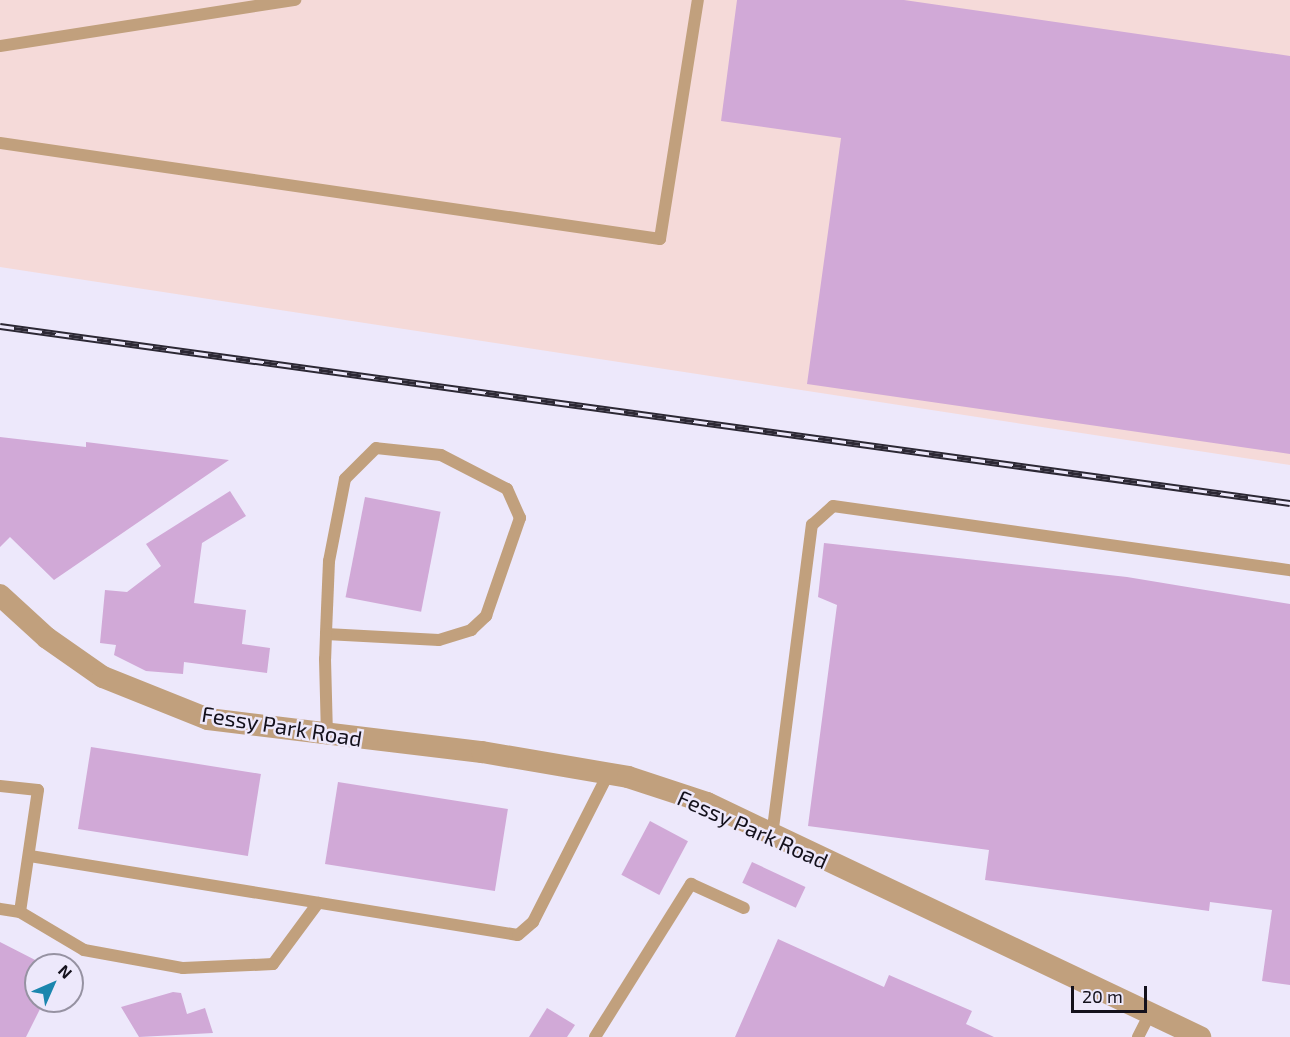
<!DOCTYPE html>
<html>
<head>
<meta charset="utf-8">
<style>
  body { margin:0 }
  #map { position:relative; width:1290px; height:1037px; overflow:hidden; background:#ede8fb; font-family:"Exo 2",sans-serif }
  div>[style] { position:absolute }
  .industrial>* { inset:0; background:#f5dad9 }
  .building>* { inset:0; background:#d1a9d7; transform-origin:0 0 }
  .service>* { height:12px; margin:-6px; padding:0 6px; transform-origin:6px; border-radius:6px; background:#c1a07d }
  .minor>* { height:22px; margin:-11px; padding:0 11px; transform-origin:11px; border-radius:11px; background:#c1a07d }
  .rail>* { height:7px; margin-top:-3.5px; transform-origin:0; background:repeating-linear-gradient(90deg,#ede8fb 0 14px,#2c2834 0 28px); box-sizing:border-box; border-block:2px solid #2c2834 }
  span { translate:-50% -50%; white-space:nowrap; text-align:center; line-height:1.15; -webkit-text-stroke:5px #ede8fb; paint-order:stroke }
  .street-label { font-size:22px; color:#14111c }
  .north { position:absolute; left:24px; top:953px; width:60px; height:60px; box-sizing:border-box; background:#ede8fb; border:2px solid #9692a2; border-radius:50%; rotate:45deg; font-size:16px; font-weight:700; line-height:24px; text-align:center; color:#14111c }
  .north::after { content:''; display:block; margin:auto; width:21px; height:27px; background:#1b86ae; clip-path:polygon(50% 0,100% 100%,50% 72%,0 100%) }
  .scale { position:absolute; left:1071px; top:986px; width:76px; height:27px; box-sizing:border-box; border:3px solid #14111c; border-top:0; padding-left:8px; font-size:18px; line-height:21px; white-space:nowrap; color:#14111c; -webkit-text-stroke:4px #ede8fb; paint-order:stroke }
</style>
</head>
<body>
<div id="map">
  <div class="industrial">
    <i style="clip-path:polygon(0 0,1290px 0,1290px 465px,0 267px)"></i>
  </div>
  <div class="building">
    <i style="clip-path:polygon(737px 0,904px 0,1290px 56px,1290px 454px,807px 384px,841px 138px,721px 121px)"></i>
    <i style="clip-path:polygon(0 437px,86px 447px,86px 442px,229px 460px,54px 580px,10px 537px,0 547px)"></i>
    <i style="clip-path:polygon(230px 491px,246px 516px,202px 543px,194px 603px,246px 610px,242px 644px,270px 648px,267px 673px,184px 662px,183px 674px,146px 671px,114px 655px,116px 645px,100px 643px,105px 590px,127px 592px,161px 566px,146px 544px)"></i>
    <i style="left:365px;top:497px;width:77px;height:102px;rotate:11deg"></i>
    <i style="clip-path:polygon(824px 543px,1127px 577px,1290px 604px,1290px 985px,1262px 981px,1272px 910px,1210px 902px,1209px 911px,985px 880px,989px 850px,808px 826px,837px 605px,818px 597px)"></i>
    <i style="left:91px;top:747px;width:172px;height:83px;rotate:9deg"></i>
    <i style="left:338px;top:782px;width:172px;height:83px;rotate:9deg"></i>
    <i style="left:650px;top:821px;width:43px;height:61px;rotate:28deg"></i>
    <i style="left:752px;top:862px;width:59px;height:23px;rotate:25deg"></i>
    <i style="clip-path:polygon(778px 939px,884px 987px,889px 975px,972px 1011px,966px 1024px,994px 1037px,735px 1037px)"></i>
    <i style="clip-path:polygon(0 942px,45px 965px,36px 965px,36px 1001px,44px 1001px,26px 1037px,0 1037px)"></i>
    <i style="clip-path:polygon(173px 992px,181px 993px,187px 1014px,205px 1008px,213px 1033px,139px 1037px,121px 1007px)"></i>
    <i style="clip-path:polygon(547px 1008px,575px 1025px,567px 1037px,529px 1037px)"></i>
  </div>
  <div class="service">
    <i style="left:0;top:46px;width:299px;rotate:-8.9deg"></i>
    <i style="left:0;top:143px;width:667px;rotate:8.28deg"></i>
    <i style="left:660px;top:239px;width:242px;rotate:-81deg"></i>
    <i style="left:326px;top:634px;width:113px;rotate:3deg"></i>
    <i style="left:439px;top:640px;width:34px;rotate:-17deg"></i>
    <i style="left:471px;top:630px;width:21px;rotate:-43deg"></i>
    <i style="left:486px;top:616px;width:104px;rotate:-70.9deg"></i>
    <i style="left:520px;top:518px;width:32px;rotate:-114deg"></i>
    <i style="left:507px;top:489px;width:74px;rotate:-152.7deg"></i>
    <i style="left:441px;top:455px;width:65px;rotate:-173.9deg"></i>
    <i style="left:376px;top:448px;width:44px;rotate:135deg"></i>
    <i style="left:345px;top:479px;width:84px;rotate:101deg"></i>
    <i style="left:329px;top:561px;width:73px;rotate:92.4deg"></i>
    <i style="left:326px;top:634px;width:25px;rotate:92deg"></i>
    <i style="left:325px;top:659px;width:76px;rotate:88.5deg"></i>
    <i style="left:0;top:786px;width:38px;rotate:6deg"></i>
    <i style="left:38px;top:790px;width:123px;rotate:98.4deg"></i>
    <i style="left:20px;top:912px;width:20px;rotate:-171deg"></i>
    <i style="left:772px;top:836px;width:314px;rotate:-82.7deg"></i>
    <i style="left:812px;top:525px;width:28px;rotate:-42deg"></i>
    <i style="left:833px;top:506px;width:461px;rotate:8deg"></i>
    <i style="left:30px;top:856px;width:494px;rotate:9.2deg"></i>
    <i style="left:518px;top:935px;width:20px;rotate:-41deg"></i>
    <i style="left:533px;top:922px;width:166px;rotate:-63.1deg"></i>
    <i style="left:20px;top:912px;width:74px;rotate:30.7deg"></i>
    <i style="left:84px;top:950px;width:101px;rotate:10.3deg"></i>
    <i style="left:183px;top:968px;width:90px;rotate:-2.5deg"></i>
    <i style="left:273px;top:964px;width:76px;rotate:-53.6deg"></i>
    <i style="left:595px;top:1037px;width:181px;rotate:-57.9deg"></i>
    <i style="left:691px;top:884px;width:58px;rotate:24.4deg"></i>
    <i style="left:1138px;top:1037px;width:27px;rotate:-63deg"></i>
  </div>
  <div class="minor">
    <i style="left:0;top:595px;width:64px;rotate:42.5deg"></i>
    <i style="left:47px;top:638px;width:68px;rotate:34.9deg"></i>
    <i style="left:103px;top:677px;width:113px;rotate:21.8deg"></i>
    <i style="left:208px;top:719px;width:276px;rotate:6.9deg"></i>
    <i style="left:482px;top:752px;width:148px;rotate:9.7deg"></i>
    <i style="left:628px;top:777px;width:83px;rotate:18.2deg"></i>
    <i style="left:707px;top:803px;width:546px;rotate:25.39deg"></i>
  </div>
  <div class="rail">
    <i style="left:0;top:326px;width:1302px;rotate:7.81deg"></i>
  </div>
  <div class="street-label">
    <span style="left:282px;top:726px;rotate:9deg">Fessy Park Road</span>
    <span style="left:753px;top:829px;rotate:24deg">Fessy Park Road</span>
  </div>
  <div class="north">N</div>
  <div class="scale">20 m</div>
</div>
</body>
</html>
